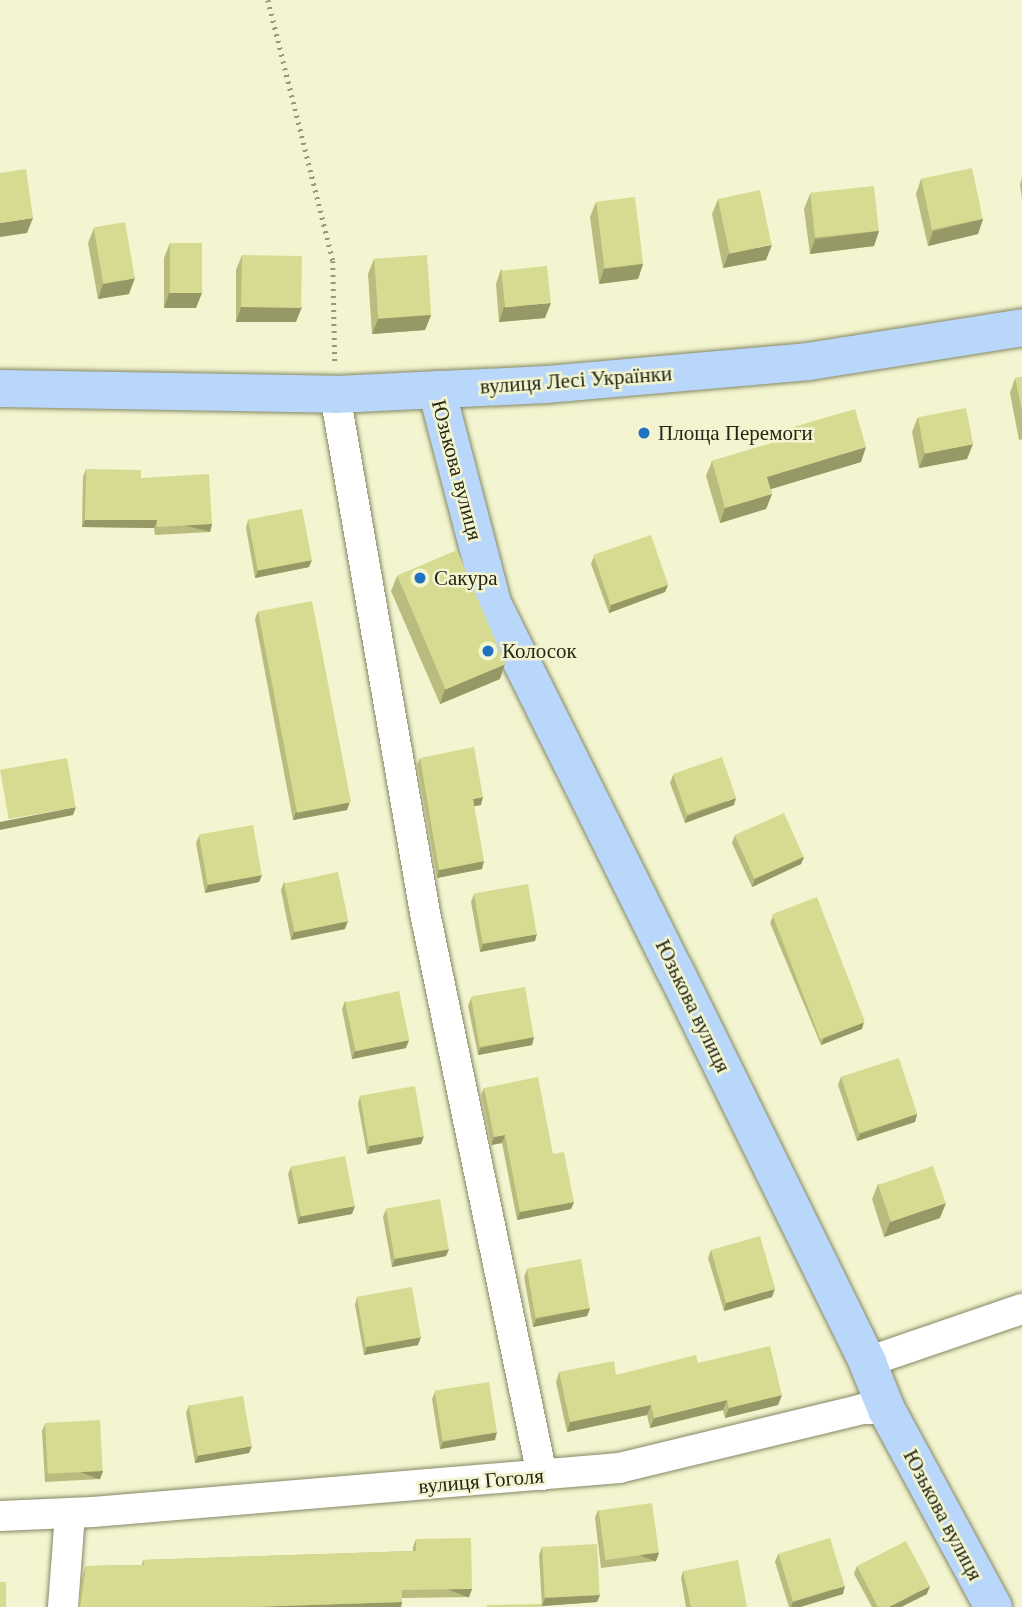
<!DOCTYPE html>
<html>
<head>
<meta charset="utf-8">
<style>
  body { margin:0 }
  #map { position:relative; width:1022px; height:1607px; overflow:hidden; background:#f2f5cf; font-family:Georgia,serif }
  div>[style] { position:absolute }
  .path>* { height:4.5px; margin-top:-2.25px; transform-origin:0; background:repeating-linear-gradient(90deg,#96987c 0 2px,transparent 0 7px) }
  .roads { filter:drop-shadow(0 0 2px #858764) drop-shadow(0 0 2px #858764) }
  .minor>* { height:30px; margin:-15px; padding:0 15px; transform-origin:15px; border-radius:15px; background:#fff }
  .major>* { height:37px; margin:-18.5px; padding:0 18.5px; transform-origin:18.5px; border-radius:18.5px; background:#b9d7fa }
  .wall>* { inset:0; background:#b9bc7e }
  .shaded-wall>* { inset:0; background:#969966; transform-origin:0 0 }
  .building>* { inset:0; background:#d7db92; transform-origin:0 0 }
  .dots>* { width:19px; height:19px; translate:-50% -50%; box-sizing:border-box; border:4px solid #f2f5cf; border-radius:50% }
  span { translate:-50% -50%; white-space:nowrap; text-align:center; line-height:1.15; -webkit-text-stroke:5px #f2f5cf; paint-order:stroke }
  .street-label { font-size:21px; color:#252618 }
  .poi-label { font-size:21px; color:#252618 }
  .left { translate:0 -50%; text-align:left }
</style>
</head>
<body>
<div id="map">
  <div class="path">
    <i style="left:268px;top:0;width:269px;rotate:76deg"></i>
    <i style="left:333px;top:261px;width:104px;rotate:88.9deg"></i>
  </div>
  <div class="roads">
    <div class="minor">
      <i style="left:335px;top:394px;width:527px;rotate:80.16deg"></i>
      <i style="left:425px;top:913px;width:574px;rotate:78.24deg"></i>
      <i style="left:867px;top:1362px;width:164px;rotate:-18.9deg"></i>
      <i style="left:0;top:1516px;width:93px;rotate:-2.5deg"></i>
      <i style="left:93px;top:1512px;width:528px;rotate:-4.78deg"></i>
      <i style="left:619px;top:1468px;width:250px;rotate:-13.6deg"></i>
      <i style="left:862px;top:1409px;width:24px"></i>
      <i style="left:63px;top:1607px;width:94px;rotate:-85.7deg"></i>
    </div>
    <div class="major">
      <i style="left:0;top:388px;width:335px;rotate:1deg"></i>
      <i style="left:335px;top:394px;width:211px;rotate:-2.7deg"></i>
      <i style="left:546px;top:384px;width:263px;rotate:-5deg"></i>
      <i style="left:808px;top:361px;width:217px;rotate:-9deg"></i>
      <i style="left:436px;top:389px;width:221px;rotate:75.3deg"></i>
      <i style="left:492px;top:603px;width:411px;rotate:63.6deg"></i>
      <i style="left:675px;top:971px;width:436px;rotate:63.8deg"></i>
      <i style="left:867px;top:1362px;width:51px;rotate:68deg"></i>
      <i style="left:886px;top:1409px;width:225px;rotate:61.6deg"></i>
    </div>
  </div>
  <div class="wall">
    <i style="clip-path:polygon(1022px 178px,1022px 200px,1020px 184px)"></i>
    <i style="clip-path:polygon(921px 179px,983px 219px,978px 234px,928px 246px,916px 194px)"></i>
    <i style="clip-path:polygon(810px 194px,879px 231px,874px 246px,810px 254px,804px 209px)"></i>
    <i style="clip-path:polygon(718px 199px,766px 260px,723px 268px,712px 214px)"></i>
    <i style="clip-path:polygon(596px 202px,643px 264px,638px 279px,599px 284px,590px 217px)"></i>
    <i style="clip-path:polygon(94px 228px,129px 294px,98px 299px,88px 243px)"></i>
    <i style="clip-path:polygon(170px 243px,196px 308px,164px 308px,164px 258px)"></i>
    <i style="clip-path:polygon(242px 255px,296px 322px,236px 322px,236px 270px)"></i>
    <i style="clip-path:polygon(374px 259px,431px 315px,425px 330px,372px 334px,368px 274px)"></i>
    <i style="clip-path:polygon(501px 269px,545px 318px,499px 322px,496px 284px)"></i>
    <i style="clip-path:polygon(1022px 377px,1022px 439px,1019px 440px,1010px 393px,1015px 378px)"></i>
    <i style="clip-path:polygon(918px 417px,967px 459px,919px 468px,912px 432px)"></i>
    <i style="clip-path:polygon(790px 428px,861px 462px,771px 489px,772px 494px,766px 509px,720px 523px,706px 476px,712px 461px,786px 439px)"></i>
    <i style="clip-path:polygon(86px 469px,141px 478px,212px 524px,210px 532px,155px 535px,154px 528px,82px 527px,83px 477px)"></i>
    <i style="clip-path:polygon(248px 520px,309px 567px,255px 578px,246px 528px)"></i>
    <i style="clip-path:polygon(594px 556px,668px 585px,665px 592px,609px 613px,591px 564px)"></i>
    <i style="clip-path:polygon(397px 576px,500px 679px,440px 704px,391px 591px)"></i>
    <i style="clip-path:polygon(258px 611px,347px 810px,293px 820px,255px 619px)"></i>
    <i style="clip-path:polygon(420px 758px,481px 805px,474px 806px,482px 869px,437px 878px,417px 765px)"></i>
    <i style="clip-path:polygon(673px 775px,734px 805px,685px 823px,670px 783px)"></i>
    <i style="clip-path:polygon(735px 835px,804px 857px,801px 864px,752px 887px,732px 843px)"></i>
    <i style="clip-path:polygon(199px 836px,262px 875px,259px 882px,205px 893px,196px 843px)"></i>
    <i style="clip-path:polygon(284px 882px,345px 929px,291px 940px,281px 890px)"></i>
    <i style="clip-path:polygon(474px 894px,535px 941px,480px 952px,471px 902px)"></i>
    <i style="clip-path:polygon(773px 916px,862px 1029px,821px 1045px,770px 923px)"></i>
    <i style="clip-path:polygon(471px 998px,534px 1037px,532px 1045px,478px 1055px,468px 1006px)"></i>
    <i style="clip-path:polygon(345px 1001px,406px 1048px,352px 1059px,342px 1009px)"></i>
    <i style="clip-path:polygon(841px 1077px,917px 1114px,915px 1122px,857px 1141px,838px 1085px)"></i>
    <i style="clip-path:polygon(484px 1088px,553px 1154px,574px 1202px,571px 1209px,517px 1220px,502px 1143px,491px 1145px,481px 1095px)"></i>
    <i style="clip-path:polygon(360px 1096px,421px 1144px,367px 1154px,358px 1104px)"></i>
    <i style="clip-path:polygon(291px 1167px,352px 1214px,298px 1224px,288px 1174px)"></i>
    <i style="clip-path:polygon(878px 1184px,940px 1218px,884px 1237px,872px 1199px)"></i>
    <i style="clip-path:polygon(386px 1209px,449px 1249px,446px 1256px,392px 1267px,383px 1217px)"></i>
    <i style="clip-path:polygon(711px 1250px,772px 1297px,724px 1311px,708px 1258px)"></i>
    <i style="clip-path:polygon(527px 1269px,590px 1308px,587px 1316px,533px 1327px,524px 1277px)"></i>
    <i style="clip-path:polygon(357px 1297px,418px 1345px,364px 1355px,355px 1305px)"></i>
    <i style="clip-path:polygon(698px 1363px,782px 1395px,778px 1405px,725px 1418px,723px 1410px,650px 1428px,647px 1415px,567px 1432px,556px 1382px,559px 1372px,616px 1375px)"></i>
    <i style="clip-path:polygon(435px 1392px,495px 1440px,440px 1449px,432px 1399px)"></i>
    <i style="clip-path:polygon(189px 1405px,249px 1453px,195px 1463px,186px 1413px)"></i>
    <i style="clip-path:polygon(45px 1424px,103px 1471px,100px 1479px,45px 1482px,42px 1431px)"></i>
    <i style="clip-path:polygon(598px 1510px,659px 1553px,656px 1561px,601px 1568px,595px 1518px)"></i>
    <i style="clip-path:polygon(416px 1539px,472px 1589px,469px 1597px,402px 1598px,401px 1607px,78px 1607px,83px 1574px,86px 1566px,142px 1565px,143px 1560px,413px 1551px,413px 1547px)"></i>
    <i style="clip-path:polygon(542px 1547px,600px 1595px,597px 1602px,542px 1606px,539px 1555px)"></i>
    <i style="clip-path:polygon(778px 1554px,843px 1594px,800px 1607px,789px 1607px,775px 1562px)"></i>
    <i style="clip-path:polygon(857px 1566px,927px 1594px,901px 1607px,872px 1607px,854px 1574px)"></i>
    <i style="clip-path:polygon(683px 1571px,747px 1607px,686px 1607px,681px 1578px)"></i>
  </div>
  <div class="shaded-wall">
    <i style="clip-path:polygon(33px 218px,27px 233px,0 237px,0 223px)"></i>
    <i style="clip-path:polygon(983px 219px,978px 234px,928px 246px,933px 231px)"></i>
    <i style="clip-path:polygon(879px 231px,874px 246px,810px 254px,815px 239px)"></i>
    <i style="clip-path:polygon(772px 245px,766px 260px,723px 268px,729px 253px)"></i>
    <i style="clip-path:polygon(643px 264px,638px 279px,599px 284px,604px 269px)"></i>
    <i style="clip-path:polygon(135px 278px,129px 294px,98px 299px,103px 284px)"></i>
    <i style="clip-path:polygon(169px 293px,202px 293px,196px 308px,164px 308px)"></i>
    <i style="clip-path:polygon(551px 303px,545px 318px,499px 322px,504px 307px)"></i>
    <i style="clip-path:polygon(241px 307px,302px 307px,296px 322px,236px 322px)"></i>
    <i style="clip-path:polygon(431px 315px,425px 330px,372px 334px,378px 319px)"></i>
    <i style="clip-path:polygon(973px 444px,967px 459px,919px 468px,925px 453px)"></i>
    <i style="clip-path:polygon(866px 447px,861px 462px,761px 492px,767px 477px)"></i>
    <i style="clip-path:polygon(772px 494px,766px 509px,720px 523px,725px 508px)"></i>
    <i style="clip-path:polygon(85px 520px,157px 520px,154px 528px,82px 527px)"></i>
    <i style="left:212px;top:524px;width:8px;height:55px;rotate:104deg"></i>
    <i style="clip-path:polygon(312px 560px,309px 567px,255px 578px,258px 570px)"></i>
    <i style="clip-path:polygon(668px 585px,665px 592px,609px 613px,611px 605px)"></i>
    <i style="clip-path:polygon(505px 664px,500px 679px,440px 704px,445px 689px)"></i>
    <i style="clip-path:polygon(483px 797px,481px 805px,470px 807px,473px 799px)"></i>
    <i style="clip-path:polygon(736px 798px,734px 805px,685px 823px,687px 816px)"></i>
    <i style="clip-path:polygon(350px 802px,347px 810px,293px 820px,296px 812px)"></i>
    <i style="clip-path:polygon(76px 807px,73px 815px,0 830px,0 822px)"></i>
    <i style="clip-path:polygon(804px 857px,801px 864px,752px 887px,755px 879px)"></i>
    <i style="clip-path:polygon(484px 861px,482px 869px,437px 878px,439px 870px)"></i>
    <i style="clip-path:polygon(262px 875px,259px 882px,205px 893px,208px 885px)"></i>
    <i style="clip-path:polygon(348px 921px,345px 929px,291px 940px,294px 932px)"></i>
    <i style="clip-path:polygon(537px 934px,535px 941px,480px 952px,483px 944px)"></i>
    <i style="clip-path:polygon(864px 1022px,862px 1029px,821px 1045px,824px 1038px)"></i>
    <i style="clip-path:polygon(534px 1037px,532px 1045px,478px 1055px,480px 1048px)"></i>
    <i style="clip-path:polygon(409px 1040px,406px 1048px,352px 1059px,355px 1051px)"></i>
    <i style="clip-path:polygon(917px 1114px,915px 1122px,857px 1141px,860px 1134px)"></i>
    <i style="clip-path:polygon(505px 1135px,502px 1143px,491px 1145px,494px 1137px)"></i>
    <i style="clip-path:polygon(424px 1136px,421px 1144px,367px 1154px,370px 1146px)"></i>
    <i style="clip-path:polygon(574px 1202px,571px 1209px,517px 1220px,520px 1212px)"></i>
    <i style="clip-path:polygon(946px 1203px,940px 1218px,884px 1237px,890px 1222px)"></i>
    <i style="clip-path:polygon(355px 1206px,352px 1214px,298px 1224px,300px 1216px)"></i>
    <i style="clip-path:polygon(449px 1249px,446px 1256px,392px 1267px,395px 1259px)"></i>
    <i style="clip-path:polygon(775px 1289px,772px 1297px,724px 1311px,726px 1303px)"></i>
    <i style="clip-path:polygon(590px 1308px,587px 1316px,533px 1327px,536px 1319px)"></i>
    <i style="clip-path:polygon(421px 1337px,418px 1345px,364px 1355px,367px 1347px)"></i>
    <i style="clip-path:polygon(782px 1395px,778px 1405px,725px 1418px,729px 1408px)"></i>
    <i style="clip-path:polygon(727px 1400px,723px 1410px,650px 1428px,654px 1418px)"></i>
    <i style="clip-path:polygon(651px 1405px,647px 1415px,567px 1432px,570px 1422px)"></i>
    <i style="clip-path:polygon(497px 1432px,495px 1440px,440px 1449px,443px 1442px)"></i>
    <i style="clip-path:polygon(252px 1446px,249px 1453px,195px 1463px,198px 1455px)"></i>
    <i style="left:103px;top:1471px;width:9px;height:55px;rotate:111deg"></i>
    <i style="left:659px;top:1553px;width:9px;height:55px;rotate:111deg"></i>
    <i style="clip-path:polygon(845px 1586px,843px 1594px,800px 1607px,791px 1607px,793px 1602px)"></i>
    <i style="clip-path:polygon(930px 1586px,927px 1594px,901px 1607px,889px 1607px)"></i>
    <i style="left:472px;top:1589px;width:9px;height:70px;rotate:111deg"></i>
    <i style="clip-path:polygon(600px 1595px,597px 1602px,542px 1606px,545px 1598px)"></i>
    <i style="clip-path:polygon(402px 1602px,401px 1607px,250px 1607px)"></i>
  </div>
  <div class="building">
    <i style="left:972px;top:168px;width:52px;height:52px;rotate:78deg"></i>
    <i style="clip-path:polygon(26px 169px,33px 218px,0 223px,0 173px)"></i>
    <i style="left:874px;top:186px;width:45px;height:64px;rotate:84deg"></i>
    <i style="left:760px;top:190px;width:56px;height:43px;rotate:78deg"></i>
    <i style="left:635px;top:197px;width:67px;height:39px;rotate:83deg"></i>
    <i style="left:125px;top:222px;width:57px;height:32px;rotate:80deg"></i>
    <i style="left:170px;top:243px;width:32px;height:50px"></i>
    <i style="left:242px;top:255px;width:60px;height:52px;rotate:1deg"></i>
    <i style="left:427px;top:255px;width:60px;height:53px;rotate:86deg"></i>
    <i style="left:547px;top:266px;width:37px;height:46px;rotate:84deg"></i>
    <i style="clip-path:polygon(1022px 377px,1022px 411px,1015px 378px)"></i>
    <i style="left:966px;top:408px;width:37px;height:49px;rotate:79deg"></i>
    <i style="clip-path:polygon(855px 409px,866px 447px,767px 477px,772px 494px,725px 508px,712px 461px,792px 437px,790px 428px)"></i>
    <i style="clip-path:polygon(86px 469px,141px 470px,141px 478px,209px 474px,212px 524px,157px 527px,157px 520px,85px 520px)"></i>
    <i style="left:302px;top:509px;width:52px;height:55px;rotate:79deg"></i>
    <i style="left:651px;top:535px;width:53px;height:61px;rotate:71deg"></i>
    <i style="left:457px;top:550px;width:124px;height:65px;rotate:67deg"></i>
    <i style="left:312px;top:601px;width:205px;height:55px;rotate:79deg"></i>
    <i style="clip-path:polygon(474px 747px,483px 797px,473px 799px,484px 861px,439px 870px,420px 758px)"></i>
    <i style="left:722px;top:757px;width:43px;height:52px;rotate:71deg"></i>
    <i style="left:67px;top:758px;width:50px;height:68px;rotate:80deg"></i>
    <i style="left:784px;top:813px;width:48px;height:54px;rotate:66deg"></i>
    <i style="left:253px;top:825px;width:51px;height:55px;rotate:80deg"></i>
    <i style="left:338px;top:872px;width:50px;height:55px;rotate:78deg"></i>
    <i style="left:528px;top:884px;width:51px;height:55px;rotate:80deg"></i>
    <i style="left:817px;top:897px;width:134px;height:48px;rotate:69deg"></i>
    <i style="left:525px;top:987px;width:51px;height:55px;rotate:80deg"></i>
    <i style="left:399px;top:991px;width:50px;height:55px;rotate:78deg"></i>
    <i style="left:899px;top:1058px;width:59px;height:61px;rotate:72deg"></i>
    <i style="clip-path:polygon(538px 1077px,553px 1154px,564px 1152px,574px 1202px,520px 1212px,505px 1135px,494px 1137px,484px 1088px)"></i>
    <i style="left:415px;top:1086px;width:51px;height:56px;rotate:80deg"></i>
    <i style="left:345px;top:1156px;width:51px;height:55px;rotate:79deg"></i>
    <i style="left:933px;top:1166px;width:39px;height:58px;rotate:71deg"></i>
    <i style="left:440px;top:1199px;width:51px;height:55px;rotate:80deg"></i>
    <i style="left:760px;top:1236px;width:55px;height:51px;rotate:74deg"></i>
    <i style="left:581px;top:1259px;width:50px;height:55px;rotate:80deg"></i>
    <i style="left:412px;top:1287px;width:51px;height:56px;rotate:80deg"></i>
    <i style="clip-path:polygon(770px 1346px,782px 1395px,729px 1408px,727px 1400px,654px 1418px,651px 1405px,570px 1422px,559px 1372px,614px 1361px,616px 1375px,696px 1355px,698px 1363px)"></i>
    <i style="left:489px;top:1382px;width:51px;height:55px;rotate:81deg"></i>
    <i style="left:243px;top:1396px;width:51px;height:55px;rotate:80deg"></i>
    <i style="left:100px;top:1420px;width:51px;height:55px;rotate:87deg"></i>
    <i style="left:652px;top:1503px;width:50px;height:54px;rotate:82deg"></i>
    <i style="clip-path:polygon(471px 1538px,472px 1589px,402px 1590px,402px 1602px,250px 1607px,80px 1607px,86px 1566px,144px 1565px,143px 1560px,416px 1551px,416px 1539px)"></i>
    <i style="left:830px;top:1538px;width:50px;height:54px;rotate:73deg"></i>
    <i style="clip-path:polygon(906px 1541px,930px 1586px,889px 1607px,878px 1607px,857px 1566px)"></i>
    <i style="left:597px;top:1544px;width:51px;height:55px;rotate:87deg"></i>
    <i style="clip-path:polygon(738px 1560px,747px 1607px,691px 1607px,683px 1571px)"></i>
    <i style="left:0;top:1582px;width:6px;height:25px"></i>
    <i style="clip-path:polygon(542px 1604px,542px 1607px,487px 1607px,487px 1605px)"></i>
  </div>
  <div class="dots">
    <i style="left:644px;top:433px;background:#2072c0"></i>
    <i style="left:420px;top:578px;background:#2072c0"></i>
    <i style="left:488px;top:651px;background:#2072c0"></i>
  </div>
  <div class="street-label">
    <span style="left:576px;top:380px;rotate:-4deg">вулиця Лесі Українки</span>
    <span style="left:457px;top:470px;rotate:75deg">Юзькова вулиця</span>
    <span style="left:693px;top:1006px;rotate:64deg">Юзькова вулиця</span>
    <span style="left:481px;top:1481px;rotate:-5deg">вулиця Гоголя</span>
    <span style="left:943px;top:1515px;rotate:62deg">Юзькова вулиця</span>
  </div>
  <div class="poi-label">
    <span class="left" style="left:658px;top:433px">Площа Перемоги</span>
    <span class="left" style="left:434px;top:578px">Сакура</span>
    <span class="left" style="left:502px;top:651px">Колосок</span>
  </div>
</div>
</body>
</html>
